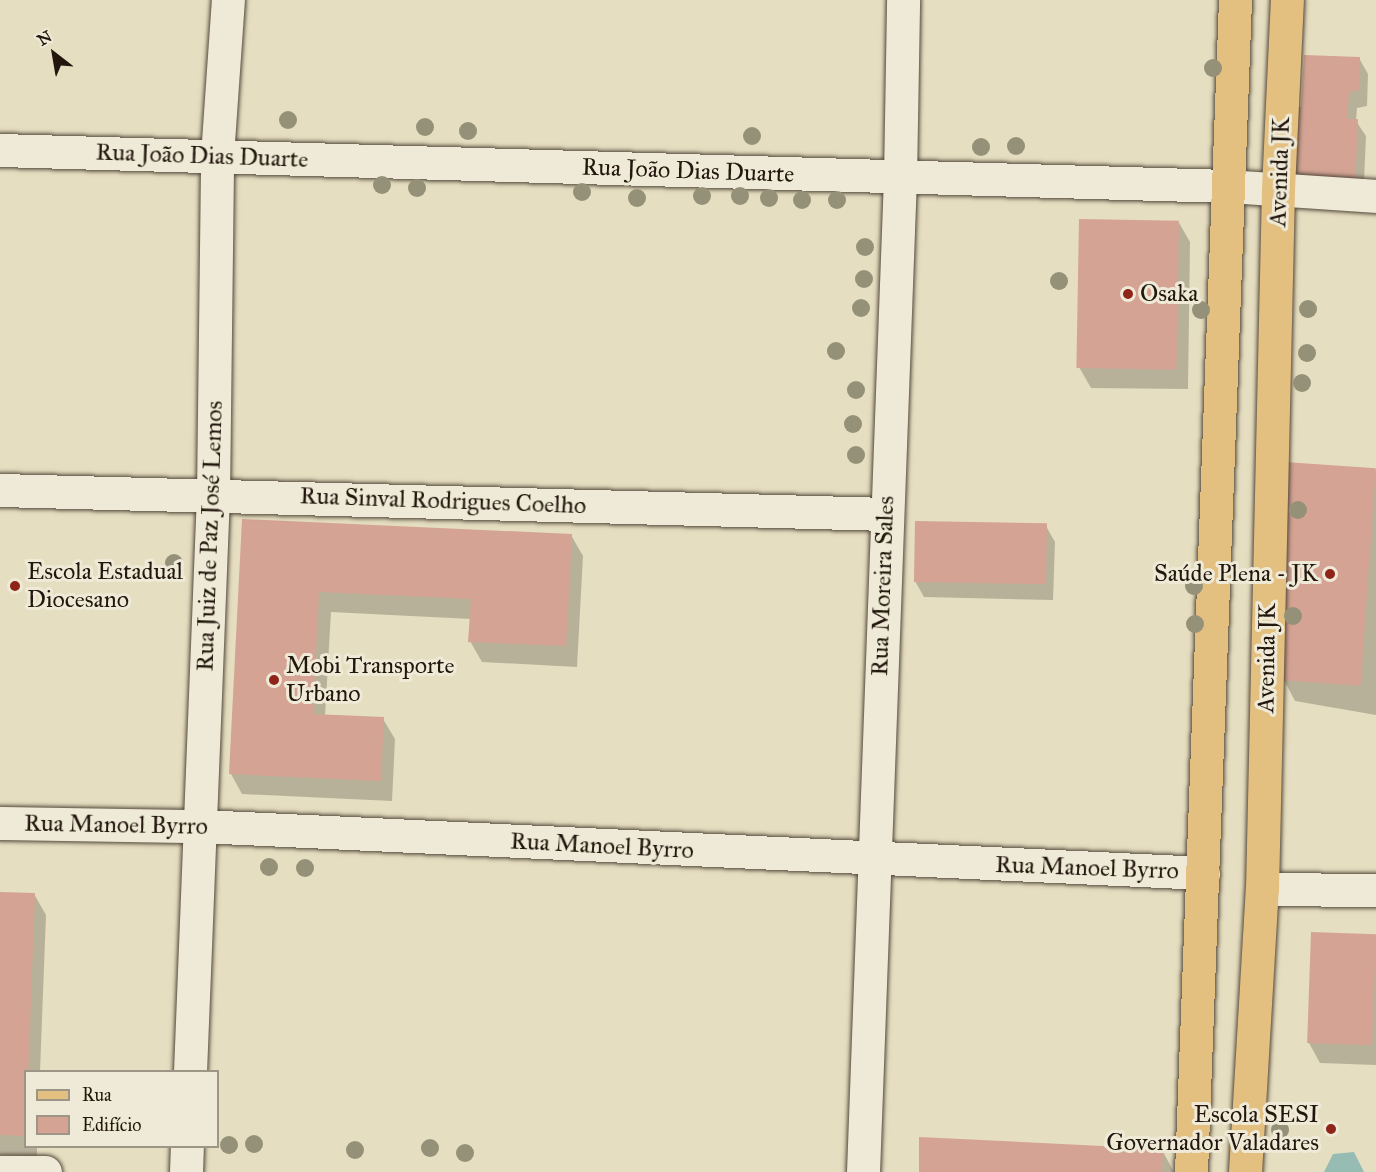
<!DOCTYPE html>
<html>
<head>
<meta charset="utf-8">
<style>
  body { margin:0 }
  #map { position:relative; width:1376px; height:1172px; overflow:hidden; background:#e6dec1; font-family:"IM FELL Great Primer",serif }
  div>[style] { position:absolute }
  .water>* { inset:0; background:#96bcb4 }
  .shadow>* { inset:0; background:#0003 }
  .building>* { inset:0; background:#d4a394; transform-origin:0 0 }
  .roads { filter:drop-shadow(0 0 2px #53483a) drop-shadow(0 0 2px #53483a) }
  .minor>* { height:33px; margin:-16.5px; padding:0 16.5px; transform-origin:16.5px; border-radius:16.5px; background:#efead7 }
  .major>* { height:33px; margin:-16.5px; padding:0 16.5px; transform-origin:16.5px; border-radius:16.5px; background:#e3bf80 }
  .trees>* { width:18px; height:18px; margin:-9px; border-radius:50%; background:#959179 }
  .dots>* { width:16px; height:16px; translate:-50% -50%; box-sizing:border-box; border:3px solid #efead7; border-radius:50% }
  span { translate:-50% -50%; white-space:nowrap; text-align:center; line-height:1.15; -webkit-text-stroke:6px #efead7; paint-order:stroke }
  .street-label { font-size:24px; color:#22160d }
  .poi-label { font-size:24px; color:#22160d }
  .left { translate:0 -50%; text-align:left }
  .right { translate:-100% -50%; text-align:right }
  .legend { position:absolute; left:24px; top:1070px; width:195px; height:78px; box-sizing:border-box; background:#efead7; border:2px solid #9d9586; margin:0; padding:8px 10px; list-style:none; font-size:18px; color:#22160d }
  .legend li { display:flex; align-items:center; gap:12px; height:30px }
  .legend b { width:30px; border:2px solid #9d9586 }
  .north { position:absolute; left:24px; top:24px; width:60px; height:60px; -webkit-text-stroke:4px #efead7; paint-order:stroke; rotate:329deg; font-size:16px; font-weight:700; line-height:24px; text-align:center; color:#22160d }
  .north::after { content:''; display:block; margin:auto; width:21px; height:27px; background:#22160d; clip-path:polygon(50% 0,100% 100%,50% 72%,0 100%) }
</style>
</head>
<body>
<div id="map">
  <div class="water">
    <i style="clip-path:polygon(1354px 1152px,1364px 1172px,1324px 1172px,1333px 1154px)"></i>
  </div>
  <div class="shadow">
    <i style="clip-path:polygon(1359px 58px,1368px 74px,1367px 106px,1357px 108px,1356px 121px,1366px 136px,1363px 203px,1303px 109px)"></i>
    <i style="clip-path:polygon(1178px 221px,1190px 242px,1188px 389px,1091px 388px,1079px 367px)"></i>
    <i style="clip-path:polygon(1376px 469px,1376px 715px,1295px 701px,1284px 680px)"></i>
    <i style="clip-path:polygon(244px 520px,571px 535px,583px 556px,577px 667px,482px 662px,470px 641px,471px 619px,331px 612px,325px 716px,383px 719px,395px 739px,392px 801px,242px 794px,231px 774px)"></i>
    <i style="clip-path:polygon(1046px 526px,1055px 542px,1053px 600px,924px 597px,915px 581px)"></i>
    <i style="clip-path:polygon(0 893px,34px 894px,46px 915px,40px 1072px,26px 1072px,26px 1146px,37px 1146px,37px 1156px,0 1155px)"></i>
    <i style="clip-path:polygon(1376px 935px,1376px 1065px,1320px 1063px,1309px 1043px)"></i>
    <i style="clip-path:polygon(1162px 1150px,1174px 1172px,921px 1172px)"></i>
  </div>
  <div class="building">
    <i style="clip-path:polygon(1304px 55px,1360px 57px,1359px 90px,1349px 92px,1347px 119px,1358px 119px,1355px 188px,1283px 185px,1287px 107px,1301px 107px)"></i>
    <i style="left:1079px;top:219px;width:100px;height:149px;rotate:1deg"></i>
    <i style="left:1285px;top:462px;width:91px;height:218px;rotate:4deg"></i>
    <i style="clip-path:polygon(242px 519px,572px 534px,566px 646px,468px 642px,471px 599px,319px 592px,313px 714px,384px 717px,381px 781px,229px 774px)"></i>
    <i style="left:915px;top:521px;width:132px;height:61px;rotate:1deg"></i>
    <i style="clip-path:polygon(0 892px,35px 893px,26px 1136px,0 1135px)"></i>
    <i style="left:1311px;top:932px;width:65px;height:111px;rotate:2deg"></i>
    <i style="clip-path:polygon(919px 1137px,1163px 1149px,1162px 1172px,919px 1172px)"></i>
  </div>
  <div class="roads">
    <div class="minor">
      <i style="left:0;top:150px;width:1228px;rotate:1.68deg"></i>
      <i style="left:1227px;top:186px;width:149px;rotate:3.8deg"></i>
      <i style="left:0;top:490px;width:886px;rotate:1.55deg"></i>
      <i style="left:0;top:823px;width:200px;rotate:0.9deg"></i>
      <i style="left:200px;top:826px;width:1004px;rotate:2.68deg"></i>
      <i style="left:1262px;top:889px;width:114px;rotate:0.5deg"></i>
      <i style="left:190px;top:1072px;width:577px;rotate:-87.72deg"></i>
      <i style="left:213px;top:495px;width:339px;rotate:-89.3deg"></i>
      <i style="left:217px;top:156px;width:156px;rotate:-86deg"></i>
      <i style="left:0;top:1172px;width:45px"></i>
      <i style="left:186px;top:1172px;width:26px;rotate:-88deg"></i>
      <i style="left:863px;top:1172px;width:995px;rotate:-87.87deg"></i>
      <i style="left:900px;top:178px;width:178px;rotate:-89deg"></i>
    </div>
    <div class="major">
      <i style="left:1191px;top:1172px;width:1173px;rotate:-87.85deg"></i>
      <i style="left:1245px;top:1172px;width:284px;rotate:-86.6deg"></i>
      <i style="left:1262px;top:889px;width:700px;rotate:-88.69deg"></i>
      <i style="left:1278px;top:189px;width:189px;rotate:-87.3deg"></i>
    </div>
  </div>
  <div class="trees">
    <i style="left:1213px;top:68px"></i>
    <i style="left:288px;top:120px"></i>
    <i style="left:425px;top:127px"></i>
    <i style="left:468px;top:131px"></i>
    <i style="left:752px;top:136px"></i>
    <i style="left:1016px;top:146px"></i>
    <i style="left:981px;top:147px"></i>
    <i style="left:382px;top:185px"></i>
    <i style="left:417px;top:188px"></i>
    <i style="left:582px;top:192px"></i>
    <i style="left:702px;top:196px"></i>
    <i style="left:740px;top:196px"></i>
    <i style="left:637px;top:198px"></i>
    <i style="left:769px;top:198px"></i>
    <i style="left:802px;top:200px"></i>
    <i style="left:837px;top:200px"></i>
    <i style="left:865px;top:247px"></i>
    <i style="left:864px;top:279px"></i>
    <i style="left:1059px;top:281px"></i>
    <i style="left:861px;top:308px"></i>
    <i style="left:1308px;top:309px"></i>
    <i style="left:1201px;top:310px"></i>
    <i style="left:836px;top:351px"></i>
    <i style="left:1307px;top:353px"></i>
    <i style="left:1302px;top:383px"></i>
    <i style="left:856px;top:390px"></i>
    <i style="left:853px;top:424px"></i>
    <i style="left:856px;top:455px"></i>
    <i style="left:1298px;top:510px"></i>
    <i style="left:174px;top:563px"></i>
    <i style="left:1194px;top:586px"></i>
    <i style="left:1293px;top:616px"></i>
    <i style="left:1195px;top:624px"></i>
    <i style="left:269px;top:867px"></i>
    <i style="left:305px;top:868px"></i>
    <i style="left:1280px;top:1130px"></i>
    <i style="left:254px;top:1144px"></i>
    <i style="left:229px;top:1145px"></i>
    <i style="left:430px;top:1148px"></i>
    <i style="left:355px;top:1150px"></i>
    <i style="left:465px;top:1153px"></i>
  </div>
  <div class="dots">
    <i style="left:1128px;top:294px;background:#8f2418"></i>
    <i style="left:1330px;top:574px;background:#8f2418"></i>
    <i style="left:15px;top:586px;background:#8f2418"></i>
    <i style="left:274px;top:680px;background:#8f2418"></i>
    <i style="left:1331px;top:1129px;background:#8f2418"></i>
  </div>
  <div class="street-label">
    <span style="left:202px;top:156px;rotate:2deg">Rua João Dias Duarte</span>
    <span style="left:688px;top:171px;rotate:2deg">Rua João Dias Duarte</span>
    <span style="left:1280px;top:172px;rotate:-88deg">Avenida JK</span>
    <span style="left:443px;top:501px;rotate:2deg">Rua Sinval Rodrigues Coelho</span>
    <span style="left:210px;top:536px;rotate:-88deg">Rua Juiz de Paz José Lemos</span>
    <span style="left:883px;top:586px;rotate:-88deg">Rua Moreira Sales</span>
    <span style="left:1267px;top:658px;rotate:-89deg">Avenida JK</span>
    <span style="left:116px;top:825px;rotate:1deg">Rua Manoel Byrro</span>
    <span style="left:602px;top:846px;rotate:3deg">Rua Manoel Byrro</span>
    <span style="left:1087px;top:868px;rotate:2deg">Rua Manoel Byrro</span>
  </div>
  <div class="poi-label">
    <span class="left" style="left:1140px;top:294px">Osaka</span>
    <span class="left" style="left:27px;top:586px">Escola Estadual<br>Diocesano</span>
    <span class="right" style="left:1318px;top:574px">Saúde Plena - JK</span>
    <span class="left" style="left:286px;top:680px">Mobi Transporte<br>Urbano</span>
    <span class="right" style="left:1319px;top:1129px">Escola SESI<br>Governador Valadares</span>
  </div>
  <ul class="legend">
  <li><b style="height:8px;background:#e3bf80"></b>Rua</li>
  <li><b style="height:16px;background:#d4a394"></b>Edifício</li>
  </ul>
  <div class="north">N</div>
</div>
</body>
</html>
